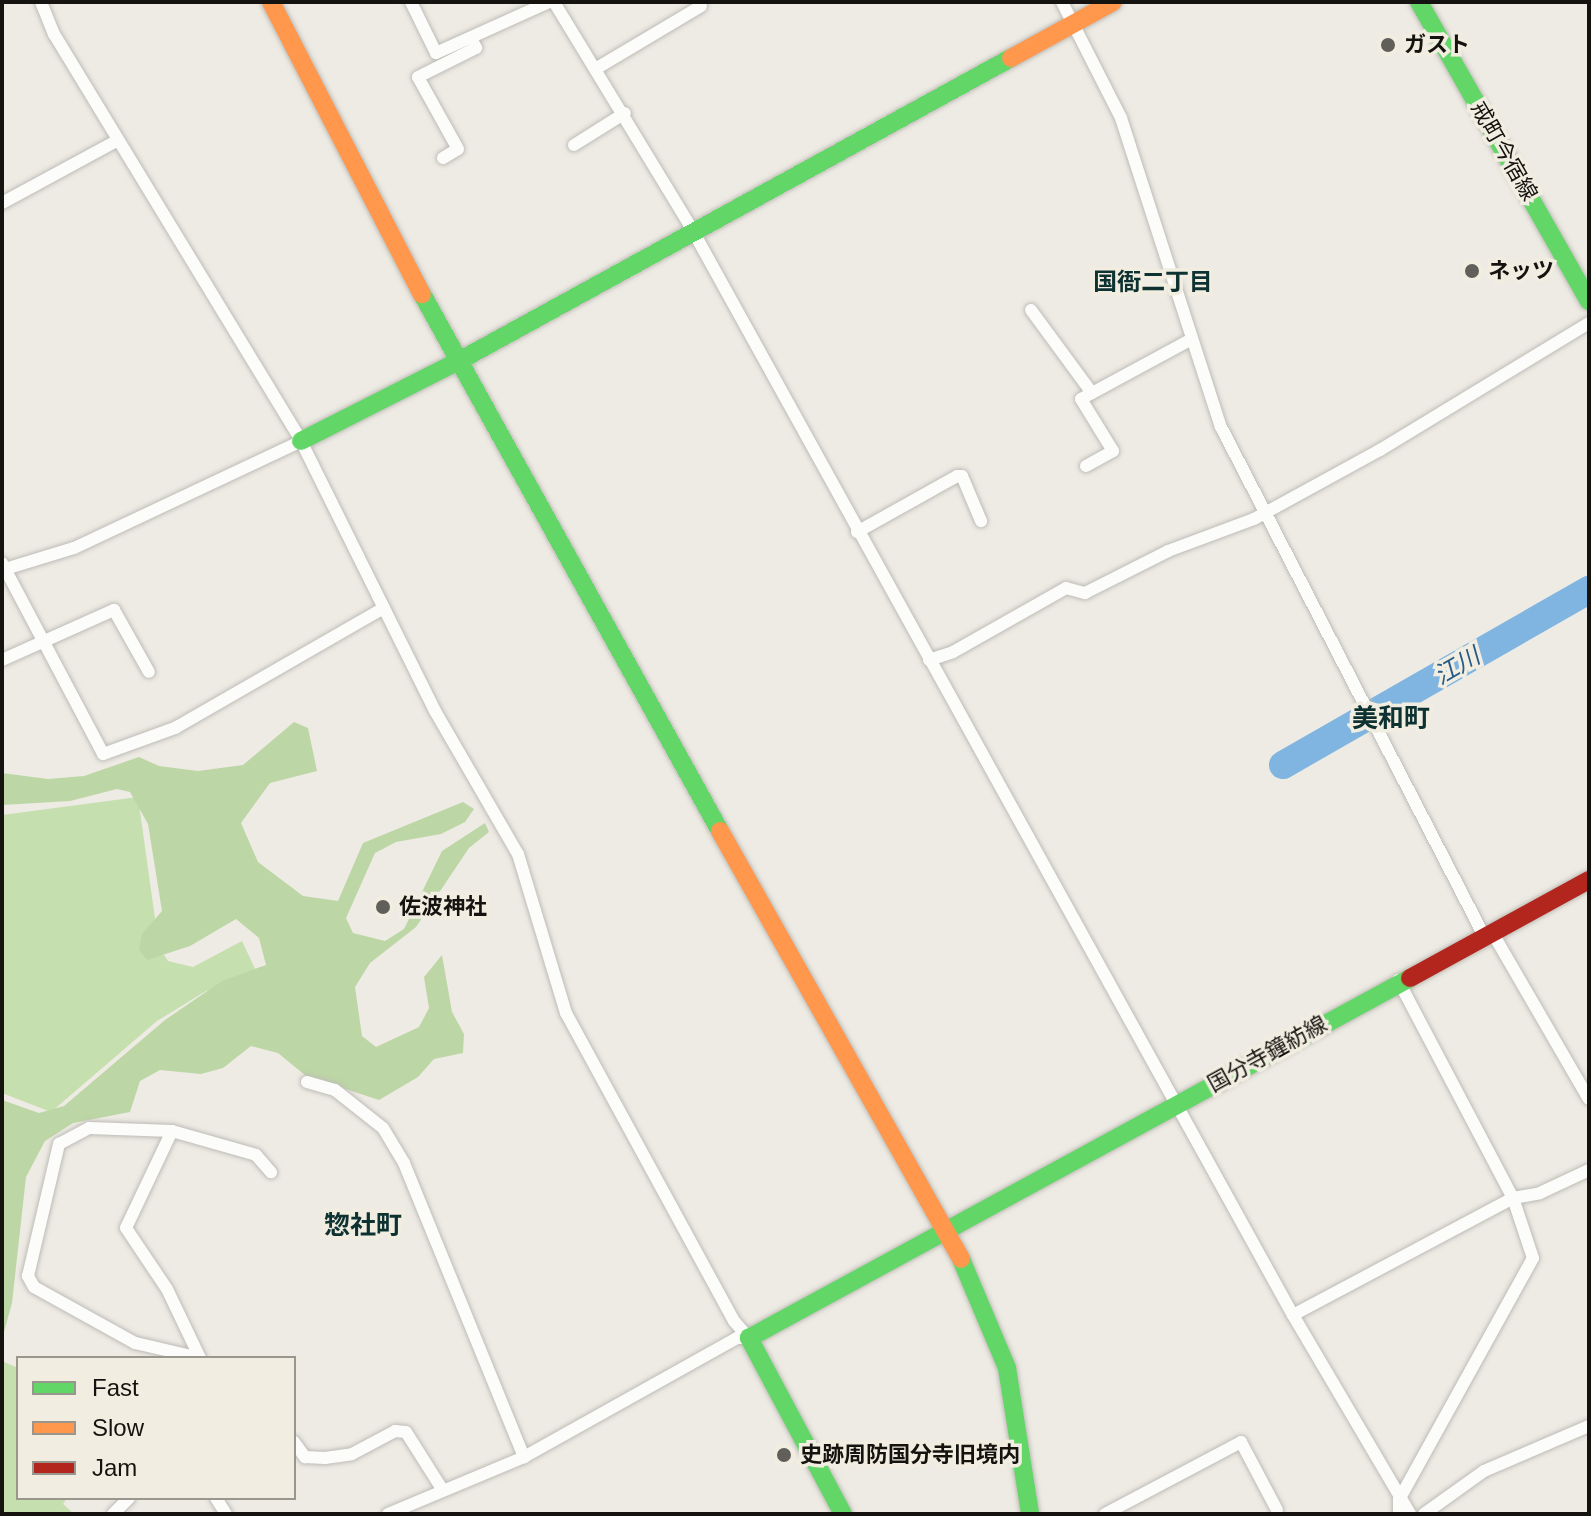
<!DOCTYPE html>
<html>
<head>
<meta charset="utf-8">
<style>
  body { margin:0 }
  #map { position:relative; width:1591px; height:1516px; overflow:hidden; background:#eeebe4; font-family:Arial,"Noto Sans JP",sans-serif }
  div>[style] { position:absolute }
  .green>* { inset:0; background:#c6dfaf }
  .forest>* { inset:0; background:#bdd6a5 }
  .river>* { height:28px; margin:-14px; padding:0 14px; transform-origin:14px; border-radius:14px; background:#7fb5e0 }
  .roads { filter:drop-shadow(0 0 2px #bebcb7) drop-shadow(0 0 2px #bebcb7) }
  .street>* { height:12px; margin:-6px; padding:0 6px; transform-origin:6px; border-radius:6px; background:#fcfcfb }
  .fast>* { height:18px; margin:-9px; padding:0 9px; transform-origin:9px; border-radius:9px; background:#63d668 }
  .slow>* { height:18px; margin:-9px; padding:0 9px; transform-origin:9px; border-radius:9px; background:#ff974d }
  .jam>* { height:18px; margin:-9px; padding:0 9px; transform-origin:9px; border-radius:9px; background:#b3261e }
  .dots>* { width:22px; height:22px; translate:-50% -50%; box-sizing:border-box; border:4px solid #f1ede1; border-radius:50% }
  span { translate:-50% -50%; white-space:nowrap; text-align:center; line-height:1.15; -webkit-text-stroke:7px #f1ede1; paint-order:stroke }
  .poi-label { font-size:22px; color:#15130f; font-weight:700 }
  .left { translate:0 -50%; text-align:left }
  .street-label { font-size:22px; color:#15130f }
  .neighbourhood-label { font-size:24px; color:#0e3131; font-weight:700 }
  .water-label { font-size:24px; color:#235b86; font-style:italic }
  .quarter-label { font-size:26px; color:#0e3131; font-weight:700 }
  .frame { position:absolute; inset:0; border:4px solid #15130f; pointer-events:none }
  .legend { position:absolute; left:16px; top:1356px; width:280px; height:144px; box-sizing:border-box; background:#f1ede1; border:2px solid #99968d; margin:0; padding:10px 14px; list-style:none; font-size:24px; color:#15130f }
  .legend li { display:flex; align-items:center; gap:16px; height:40px }
  .legend b { width:40px; border:2px solid #99968d }
</style>
</head>
<body>
<div id="map">
  <div class="green">
    <i style="clip-path:polygon(138px 797px,159px 947px,168px 961px,193px 967px,242px 941px,258px 975px,206px 991px,157px 1021px,51px 1112px,2px 1093px,2px 815px)"></i>
    <i style="clip-path:polygon(2px 1361px,18px 1368px,18px 1498px,67px 1498px,63px 1504px,74px 1514px,2px 1514px)"></i>
  </div>
  <div class="forest">
    <i style="clip-path:polygon(294px 722px,308px 728px,317px 771px,270px 783px,241px 823px,258px 862px,303px 896px,338px 901px,363px 843px,463px 802px,474px 809px,465px 822px,441px 834px,396px 842px,375px 853px,346px 918px,353px 933px,385px 941px,404px 929px,442px 851px,485px 823px,489px 832px,469px 848px,416px 927px,370px 963px,355px 987px,362px 1036px,376px 1047px,419px 1027px,429px 1008px,424px 977px,442px 955px,452px 1012px,464px 1034px,463px 1053px,434px 1059px,418px 1077px,379px 1100px,306px 1076px,278px 1053px,251px 1046px,223px 1068px,201px 1074px,160px 1070px,140px 1081px,130px 1112px,73px 1123px,45px 1141px,26px 1177px,12px 1303px,2px 1339px,2px 1100px,39px 1113px,64px 1106px,165px 1020px,222px 981px,266px 965px,259px 938px,236px 919px,190px 946px,147px 960px,139px 950px,142px 934px,162px 911px,148px 824px,130px 792px,117px 789px,70px 801px,2px 805px,2px 773px,48px 779px,84px 776px,139px 757px,159px 766px,198px 771px,243px 765px)"></i>
  </div>
  <div class="river">
    <i style="left:1283px;top:765px;width:353px;rotate:-29.8deg"></i>
  </div>
  <div class="roads">
    <div class="street">
      <i style="left:41px;top:2px;width:35px;rotate:68deg"></i>
      <i style="left:54px;top:34px;width:476px;rotate:58.7deg"></i>
      <i style="left:301px;top:441px;width:301px;rotate:63.6deg"></i>
      <i style="left:435px;top:711px;width:165px;rotate:59.9deg"></i>
      <i style="left:518px;top:854px;width:166px;rotate:73.2deg"></i>
      <i style="left:566px;top:1013px;width:351px;rotate:61.4deg"></i>
      <i style="left:734px;top:1321px;width:23px;rotate:49deg"></i>
      <i style="left:411px;top:2px;width:57px;rotate:63.9deg"></i>
      <i style="left:436px;top:53px;width:124px;rotate:-24.3deg"></i>
      <i style="left:554px;top:2px;width:268px;rotate:58.7deg"></i>
      <i style="left:693px;top:231px;width:1239px;rotate:61.04deg"></i>
      <i style="left:1293px;top:1315px;width:231px;rotate:59.5deg"></i>
      <i style="left:1062px;top:2px;width:130px;rotate:63deg"></i>
      <i style="left:1121px;top:118px;width:325px;rotate:72.1deg"></i>
      <i style="left:1221px;top:427px;width:573px;rotate:62.67deg"></i>
      <i style="left:597px;top:68px;width:121px;rotate:-30.8deg"></i>
      <i style="left:574px;top:145px;width:60px;rotate:-32.1deg"></i>
      <i style="left:443px;top:158px;width:17px;rotate:-31deg"></i>
      <i style="left:458px;top:149px;width:82px;rotate:-119.1deg"></i>
      <i style="left:418px;top:77px;width:65px;rotate:-26.6deg"></i>
      <i style="left:476px;top:48px;width:11px;rotate:-117deg"></i>
      <i style="left:2px;top:203px;width:132px;rotate:-28.5deg"></i>
      <i style="left:1031px;top:310px;width:103px;rotate:53.7deg"></i>
      <i style="left:1086px;top:466px;width:31px;rotate:-29deg"></i>
      <i style="left:1113px;top:451px;width:61px;rotate:-121.6deg"></i>
      <i style="left:1081px;top:399px;width:126px;rotate:-28.4deg"></i>
      <i style="left:857px;top:532px;width:115px;rotate:-29.2deg"></i>
      <i style="left:957px;top:476px;width:5px"></i>
      <i style="left:962px;top:476px;width:49px;rotate:67.1deg"></i>
      <i style="left:2px;top:563px;width:216px;rotate:62.1deg"></i>
      <i style="left:103px;top:754px;width:77px;rotate:-19.9deg"></i>
      <i style="left:175px;top:728px;width:241px;rotate:-29.9deg"></i>
      <i style="left:2px;top:570px;width:75px;rotate:-17deg"></i>
      <i style="left:74px;top:548px;width:251px;rotate:-25.2deg"></i>
      <i style="left:2px;top:660px;width:123px;rotate:-24.1deg"></i>
      <i style="left:114px;top:610px;width:71px;rotate:60.6deg"></i>
      <i style="left:929px;top:660px;width:25px;rotate:-18deg"></i>
      <i style="left:953px;top:652px;width:130px;rotate:-29.5deg"></i>
      <i style="left:1066px;top:588px;width:20px;rotate:15deg"></i>
      <i style="left:1085px;top:593px;width:93px;rotate:-26.8deg"></i>
      <i style="left:1168px;top:551px;width:92px;rotate:-20.4deg"></i>
      <i style="left:1254px;top:519px;width:144px;rotate:-28.7deg"></i>
      <i style="left:1380px;top:450px;width:245px;rotate:-31.3deg"></i>
      <i style="left:1492px;top:932px;width:193px;rotate:59.9deg"></i>
      <i style="left:1398px;top:980px;width:246px;rotate:62.2deg"></i>
      <i style="left:1513px;top:1198px;width:63px;rotate:71.6deg"></i>
      <i style="left:1533px;top:1258px;width:277px;rotate:119deg"></i>
      <i style="left:1399px;top:1500px;width:14px;rotate:90deg"></i>
      <i style="left:307px;top:1082px;width:29px;rotate:16deg"></i>
      <i style="left:335px;top:1090px;width:61px;rotate:38.4deg"></i>
      <i style="left:383px;top:1128px;width:41px;rotate:59deg"></i>
      <i style="left:404px;top:1163px;width:318px;rotate:67.8deg"></i>
      <i style="left:172px;top:1131px;width:107px;rotate:115.4deg"></i>
      <i style="left:126px;top:1228px;width:73px;rotate:56.1deg"></i>
      <i style="left:167px;top:1289px;width:76px;rotate:64.4deg"></i>
      <i style="left:1293px;top:1315px;width:249px;rotate:-28deg"></i>
      <i style="left:1513px;top:1198px;width:27px;rotate:-10deg"></i>
      <i style="left:1540px;top:1193px;width:54px;rotate:-25.1deg"></i>
      <i style="left:200px;top:1358px;width:67px;rotate:-167deg"></i>
      <i style="left:135px;top:1343px;width:115px;rotate:-151deg"></i>
      <i style="left:34px;top:1287px;width:13px;rotate:-119deg"></i>
      <i style="left:28px;top:1276px;width:136px;rotate:-76.8deg"></i>
      <i style="left:59px;top:1144px;width:34px;rotate:-28deg"></i>
      <i style="left:89px;top:1128px;width:83px;rotate:2.1deg"></i>
      <i style="left:172px;top:1131px;width:87px;rotate:15.9deg"></i>
      <i style="left:256px;top:1155px;width:23px;rotate:49deg"></i>
      <i style="left:294px;top:1442px;width:19px;rotate:54deg"></i>
      <i style="left:305px;top:1457px;width:20px;rotate:3deg"></i>
      <i style="left:325px;top:1458px;width:27px;rotate:-8deg"></i>
      <i style="left:352px;top:1454px;width:49px;rotate:-28.1deg"></i>
      <i style="left:395px;top:1431px;width:11px;rotate:5deg"></i>
      <i style="left:406px;top:1432px;width:67px;rotate:57.7deg"></i>
      <i style="left:216px;top:1498px;width:19px;rotate:58deg"></i>
      <i style="left:113px;top:1514px;width:23px;rotate:-45deg"></i>
      <i style="left:388px;top:1514px;width:147px;rotate:-22.7deg"></i>
      <i style="left:524px;top:1457px;width:244px;rotate:-29.2deg"></i>
      <i style="left:737px;top:1338px;width:12px"></i>
      <i style="left:1105px;top:1514px;width:154px;rotate:-27.9deg"></i>
      <i style="left:1241px;top:1442px;width:77px;rotate:62.1deg"></i>
      <i style="left:1424px;top:1514px;width:74px;rotate:-35.6deg"></i>
      <i style="left:1484px;top:1471px;width:114px;rotate:-23.2deg"></i>
    </div>
    <div class="fast">
      <i style="left:1419px;top:2px;width:344px;rotate:60.4deg"></i>
      <i style="left:422px;top:294px;width:614px;rotate:60.97deg"></i>
      <i style="left:301px;top:441px;width:175px;rotate:-26.9deg"></i>
      <i style="left:457px;top:362px;width:632px;rotate:-28.76deg"></i>
      <i style="left:961px;top:1259px;width:118px;rotate:67.1deg"></i>
      <i style="left:1007px;top:1368px;width:148px;rotate:81deg"></i>
      <i style="left:843px;top:1514px;width:200px;rotate:-118.1deg"></i>
      <i style="left:749px;top:1338px;width:753px;rotate:-28.57deg"></i>
    </div>
    <div class="slow">
      <i style="left:271px;top:2px;width:329px;rotate:62.7deg"></i>
      <i style="left:1011px;top:58px;width:116px;rotate:-28.8deg"></i>
      <i style="left:720px;top:831px;width:491px;rotate:60.6deg"></i>
    </div>
    <div class="jam">
      <i style="left:1410px;top:978px;width:204px;rotate:-28.7deg"></i>
    </div>
  </div>
  <div class="dots">
    <i style="left:1388px;top:45px;background:#615f5a"></i>
    <i style="left:1472px;top:271px;background:#615f5a"></i>
    <i style="left:383px;top:907px;background:#615f5a"></i>
    <i style="left:784px;top:1455px;background:#615f5a"></i>
  </div>
  <div class="poi-label">
    <span class="left" style="left:1404px;top:45px">ガスト</span>
    <span class="left" style="left:1488px;top:271px">ネッツ</span>
    <span class="left" style="left:399px;top:907px">佐波神社</span>
    <span class="left" style="left:800px;top:1455px">史跡周防国分寺旧境内</span>
  </div>
  <div class="street-label">
    <span style="left:1504px;top:151px;rotate:60deg">戒町今宿線</span>
    <span style="left:1267px;top:1054px;rotate:-29deg">国分寺鐘紡線</span>
  </div>
  <div class="neighbourhood-label">
    <span style="left:1153px;top:282px">国衙二丁目</span>
  </div>
  <div class="water-label">
    <span style="left:1457px;top:666px;rotate:-30deg">江川</span>
  </div>
  <div class="quarter-label">
    <span style="left:1391px;top:719px">美和町</span>
    <span style="left:363px;top:1226px">惣社町</span>
  </div>
  <div class="frame"></div>
  <ul class="legend">
  <li><b style="height:10px;background:#63d668"></b>Fast</li>
  <li><b style="height:10px;background:#ff974d"></b>Slow</li>
  <li><b style="height:10px;background:#b3261e"></b>Jam</li>
  </ul>
</div>
</body>
</html>
